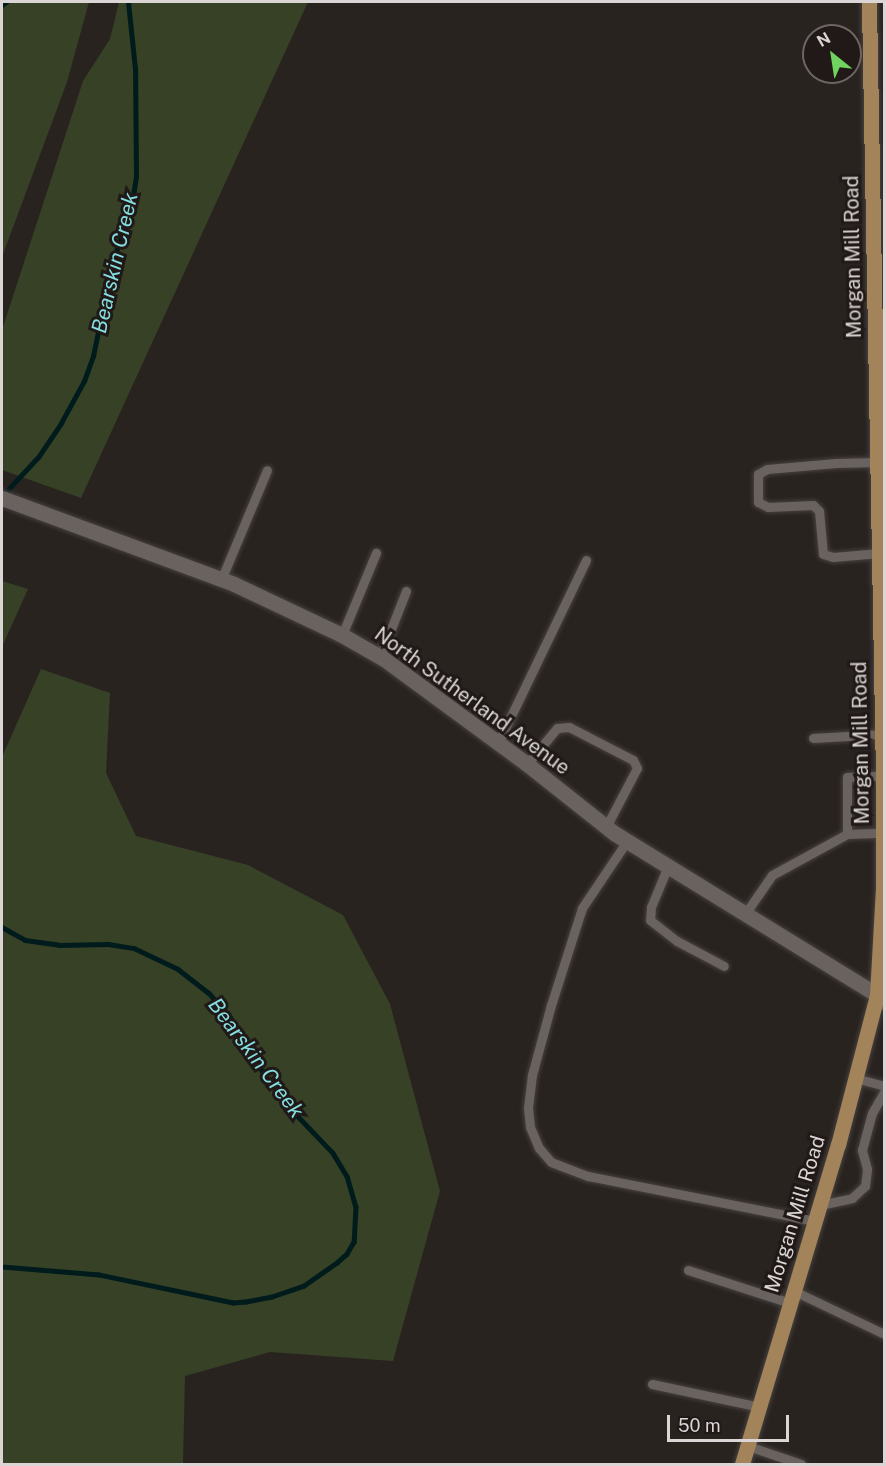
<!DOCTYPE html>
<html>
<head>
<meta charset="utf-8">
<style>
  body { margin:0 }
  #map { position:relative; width:886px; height:1466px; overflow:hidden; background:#292320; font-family:"Public Sans",sans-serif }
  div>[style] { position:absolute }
  .green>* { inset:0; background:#364126 }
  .stream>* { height:4.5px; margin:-2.25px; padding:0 2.25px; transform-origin:2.25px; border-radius:2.25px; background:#001b1c }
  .roads { filter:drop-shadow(0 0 2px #46413f) drop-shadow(0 0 2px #46413f) }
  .service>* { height:9px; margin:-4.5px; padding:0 4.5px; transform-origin:4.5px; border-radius:4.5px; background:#6a625f }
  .tertiary>* { height:15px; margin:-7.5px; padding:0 7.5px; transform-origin:7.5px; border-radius:7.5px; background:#6a625f }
  .primary>* { height:15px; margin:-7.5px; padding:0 7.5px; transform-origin:7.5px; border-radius:7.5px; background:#a38359 }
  span { translate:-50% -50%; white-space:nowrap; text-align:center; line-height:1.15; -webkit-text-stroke:6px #201917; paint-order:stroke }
  .street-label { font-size:20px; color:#dbd6d5 }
  .water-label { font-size:21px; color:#85dee0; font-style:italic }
  .frame { position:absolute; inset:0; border:3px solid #dbd6d5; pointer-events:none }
  .north { position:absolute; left:802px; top:24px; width:60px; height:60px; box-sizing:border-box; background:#201917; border:2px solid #6b6563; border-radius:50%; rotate:330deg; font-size:16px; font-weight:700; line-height:24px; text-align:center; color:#dbd6d5 }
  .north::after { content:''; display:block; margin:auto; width:21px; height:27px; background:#70d35f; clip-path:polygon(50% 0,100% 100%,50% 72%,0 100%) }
  .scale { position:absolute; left:667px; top:1415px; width:122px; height:27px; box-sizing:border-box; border:3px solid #dbd6d5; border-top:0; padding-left:8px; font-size:18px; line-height:21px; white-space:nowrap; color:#dbd6d5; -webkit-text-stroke:4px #201917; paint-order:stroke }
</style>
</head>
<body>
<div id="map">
  <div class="green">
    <i style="clip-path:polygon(2px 2px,89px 2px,67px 82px,2px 257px)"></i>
    <i style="clip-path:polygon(119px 2px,308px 2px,81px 498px,2px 470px,2px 330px,83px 81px,110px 39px)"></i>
    <i style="clip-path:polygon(2px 581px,28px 589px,2px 647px)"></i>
    <i style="clip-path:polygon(41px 669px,110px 693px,106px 773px,136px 836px,248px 865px,343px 915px,390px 1004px,440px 1191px,393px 1361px,270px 1352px,185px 1376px,183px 1464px,2px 1464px,2px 757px)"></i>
  </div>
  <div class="stream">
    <i style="left:2px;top:5px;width:5px;rotate:-37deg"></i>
    <i style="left:2px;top:496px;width:54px;rotate:-47.2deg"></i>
    <i style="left:39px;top:456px;width:40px;rotate:-56deg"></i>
    <i style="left:61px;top:423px;width:48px;rotate:-61.3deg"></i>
    <i style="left:84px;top:381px;width:27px;rotate:-70deg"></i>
    <i style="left:93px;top:356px;width:97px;rotate:-78.1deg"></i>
    <i style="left:113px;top:261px;width:62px;rotate:-72.1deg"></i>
    <i style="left:132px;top:202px;width:26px;rotate:-81deg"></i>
    <i style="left:136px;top:176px;width:107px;rotate:-90.5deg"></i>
    <i style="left:135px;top:69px;width:67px;rotate:-96deg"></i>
    <i style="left:2px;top:927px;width:26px;rotate:29deg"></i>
    <i style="left:25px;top:940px;width:34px;rotate:8deg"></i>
    <i style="left:59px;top:945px;width:49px;rotate:-1.2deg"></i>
    <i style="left:108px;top:944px;width:26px;rotate:9deg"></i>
    <i style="left:134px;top:948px;width:49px;rotate:25.5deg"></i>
    <i style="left:178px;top:969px;width:39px;rotate:38deg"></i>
    <i style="left:209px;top:993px;width:32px;rotate:49deg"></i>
    <i style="left:230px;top:1017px;width:66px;rotate:59.2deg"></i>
    <i style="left:264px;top:1074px;width:44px;rotate:52.4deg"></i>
    <i style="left:291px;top:1109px;width:61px;rotate:46.3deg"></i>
    <i style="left:333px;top:1153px;width:27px;rotate:59deg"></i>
    <i style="left:347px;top:1176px;width:32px;rotate:74deg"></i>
    <i style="left:356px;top:1207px;width:35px;rotate:93deg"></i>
    <i style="left:354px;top:1242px;width:14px;rotate:120deg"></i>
    <i style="left:347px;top:1254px;width:13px;rotate:138deg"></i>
    <i style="left:337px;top:1263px;width:40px;rotate:145.1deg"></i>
    <i style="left:304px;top:1286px;width:34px;rotate:161deg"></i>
    <i style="left:272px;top:1297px;width:26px;rotate:169deg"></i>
    <i style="left:246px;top:1302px;width:13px;rotate:176deg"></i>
    <i style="left:233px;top:1303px;width:137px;rotate:-168.2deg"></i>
    <i style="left:99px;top:1275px;width:97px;rotate:-175.3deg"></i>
  </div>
  <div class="roads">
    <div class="service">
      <i style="left:878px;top:462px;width:42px;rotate:178.6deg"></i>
      <i style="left:836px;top:463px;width:69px;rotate:175deg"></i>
      <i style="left:767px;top:469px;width:10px;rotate:151deg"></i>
      <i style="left:758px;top:474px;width:28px;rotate:90deg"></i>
      <i style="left:758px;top:502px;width:11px;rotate:27deg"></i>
      <i style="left:768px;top:507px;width:45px;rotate:-2.5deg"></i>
      <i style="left:813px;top:505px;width:8px;rotate:45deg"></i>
      <i style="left:819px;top:511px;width:43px;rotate:84.7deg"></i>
      <i style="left:823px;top:554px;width:10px;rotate:17deg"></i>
      <i style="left:833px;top:557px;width:47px;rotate:-4.9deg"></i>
      <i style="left:221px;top:580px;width:119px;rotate:-67.3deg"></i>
      <i style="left:342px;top:635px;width:89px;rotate:-67.5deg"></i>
      <i style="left:380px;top:657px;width:71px;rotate:-68.5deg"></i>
      <i style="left:813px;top:738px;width:70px;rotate:-3.3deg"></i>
      <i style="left:498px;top:743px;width:203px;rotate:-64.3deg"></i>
      <i style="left:527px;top:764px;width:47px;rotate:-50.2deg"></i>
      <i style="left:557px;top:728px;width:12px;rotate:-5deg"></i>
      <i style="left:569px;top:727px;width:72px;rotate:27.3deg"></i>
      <i style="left:633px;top:760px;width:9px;rotate:63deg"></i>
      <i style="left:637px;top:768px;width:67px;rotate:117.7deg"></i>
      <i style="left:847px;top:834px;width:57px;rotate:-90deg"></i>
      <i style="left:847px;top:777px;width:36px;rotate:-2deg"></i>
      <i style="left:627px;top:841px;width:81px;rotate:123.9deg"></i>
      <i style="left:582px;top:908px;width:102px;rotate:107.7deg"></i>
      <i style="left:551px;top:1005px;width:73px;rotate:105.2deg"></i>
      <i style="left:532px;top:1075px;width:33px;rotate:97deg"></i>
      <i style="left:528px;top:1108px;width:19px;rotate:84deg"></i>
      <i style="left:530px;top:1127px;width:23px;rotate:67deg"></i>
      <i style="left:539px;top:1148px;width:18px;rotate:49deg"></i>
      <i style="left:551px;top:1162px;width:40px;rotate:21deg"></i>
      <i style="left:588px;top:1176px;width:231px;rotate:11.2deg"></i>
      <i style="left:668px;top:866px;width:44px;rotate:112.5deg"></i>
      <i style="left:651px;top:907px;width:13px;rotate:94deg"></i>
      <i style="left:650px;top:920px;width:34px;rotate:38deg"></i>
      <i style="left:677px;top:941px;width:53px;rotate:28deg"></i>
      <i style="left:745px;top:914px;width:47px;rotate:-55.3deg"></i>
      <i style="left:772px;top:875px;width:85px;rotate:-28.7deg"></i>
      <i style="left:847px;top:834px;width:36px;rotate:-2deg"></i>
      <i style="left:855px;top:1078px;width:30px;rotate:15deg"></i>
      <i style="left:820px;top:1205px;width:33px;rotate:-12deg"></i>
      <i style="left:852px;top:1198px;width:18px;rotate:-43deg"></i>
      <i style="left:865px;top:1186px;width:17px;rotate:-83deg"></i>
      <i style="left:867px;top:1169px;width:20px;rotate:-105deg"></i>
      <i style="left:862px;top:1150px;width:38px;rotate:-75deg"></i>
      <i style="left:872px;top:1113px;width:24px;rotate:-60deg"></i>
      <i style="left:688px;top:1270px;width:107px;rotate:17.9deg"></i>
      <i style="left:794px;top:1291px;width:100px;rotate:25.5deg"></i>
      <i style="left:652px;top:1384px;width:110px;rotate:12deg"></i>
      <i style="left:748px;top:1446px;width:56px;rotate:18.8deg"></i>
    </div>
    <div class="tertiary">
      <i style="left:2px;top:498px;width:247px;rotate:20.3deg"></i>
      <i style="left:234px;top:584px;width:117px;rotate:25.3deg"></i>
      <i style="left:340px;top:634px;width:51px;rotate:29.6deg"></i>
      <i style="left:384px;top:659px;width:177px;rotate:36.3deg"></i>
      <i style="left:527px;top:764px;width:111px;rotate:38.4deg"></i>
      <i style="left:614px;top:833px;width:309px;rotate:31.6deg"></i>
      <i style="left:877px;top:995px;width:10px;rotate:45deg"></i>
    </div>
    <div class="primary">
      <i style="left:742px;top:1464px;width:333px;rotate:-73.3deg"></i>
      <i style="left:838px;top:1145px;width:155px;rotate:-75.4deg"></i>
      <i style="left:877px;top:995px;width:108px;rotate:-86.8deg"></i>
      <i style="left:883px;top:887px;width:111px;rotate:-90deg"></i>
      <i style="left:883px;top:776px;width:774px;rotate:-91.04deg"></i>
    </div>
  </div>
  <div class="street-label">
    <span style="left:853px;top:257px;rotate:-91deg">Morgan Mill Road</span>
    <span style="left:472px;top:701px;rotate:36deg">North Sutherland Avenue</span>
    <span style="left:861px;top:743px;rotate:-91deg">Morgan Mill Road</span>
    <span style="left:795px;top:1214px;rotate:-73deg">Morgan Mill Road</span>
  </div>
  <div class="water-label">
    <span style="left:115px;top:263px;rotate:-77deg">Bearskin Creek</span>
    <span style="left:256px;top:1058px;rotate:53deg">Bearskin Creek</span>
  </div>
  <div class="frame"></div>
  <div class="north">N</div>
  <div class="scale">50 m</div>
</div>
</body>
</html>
